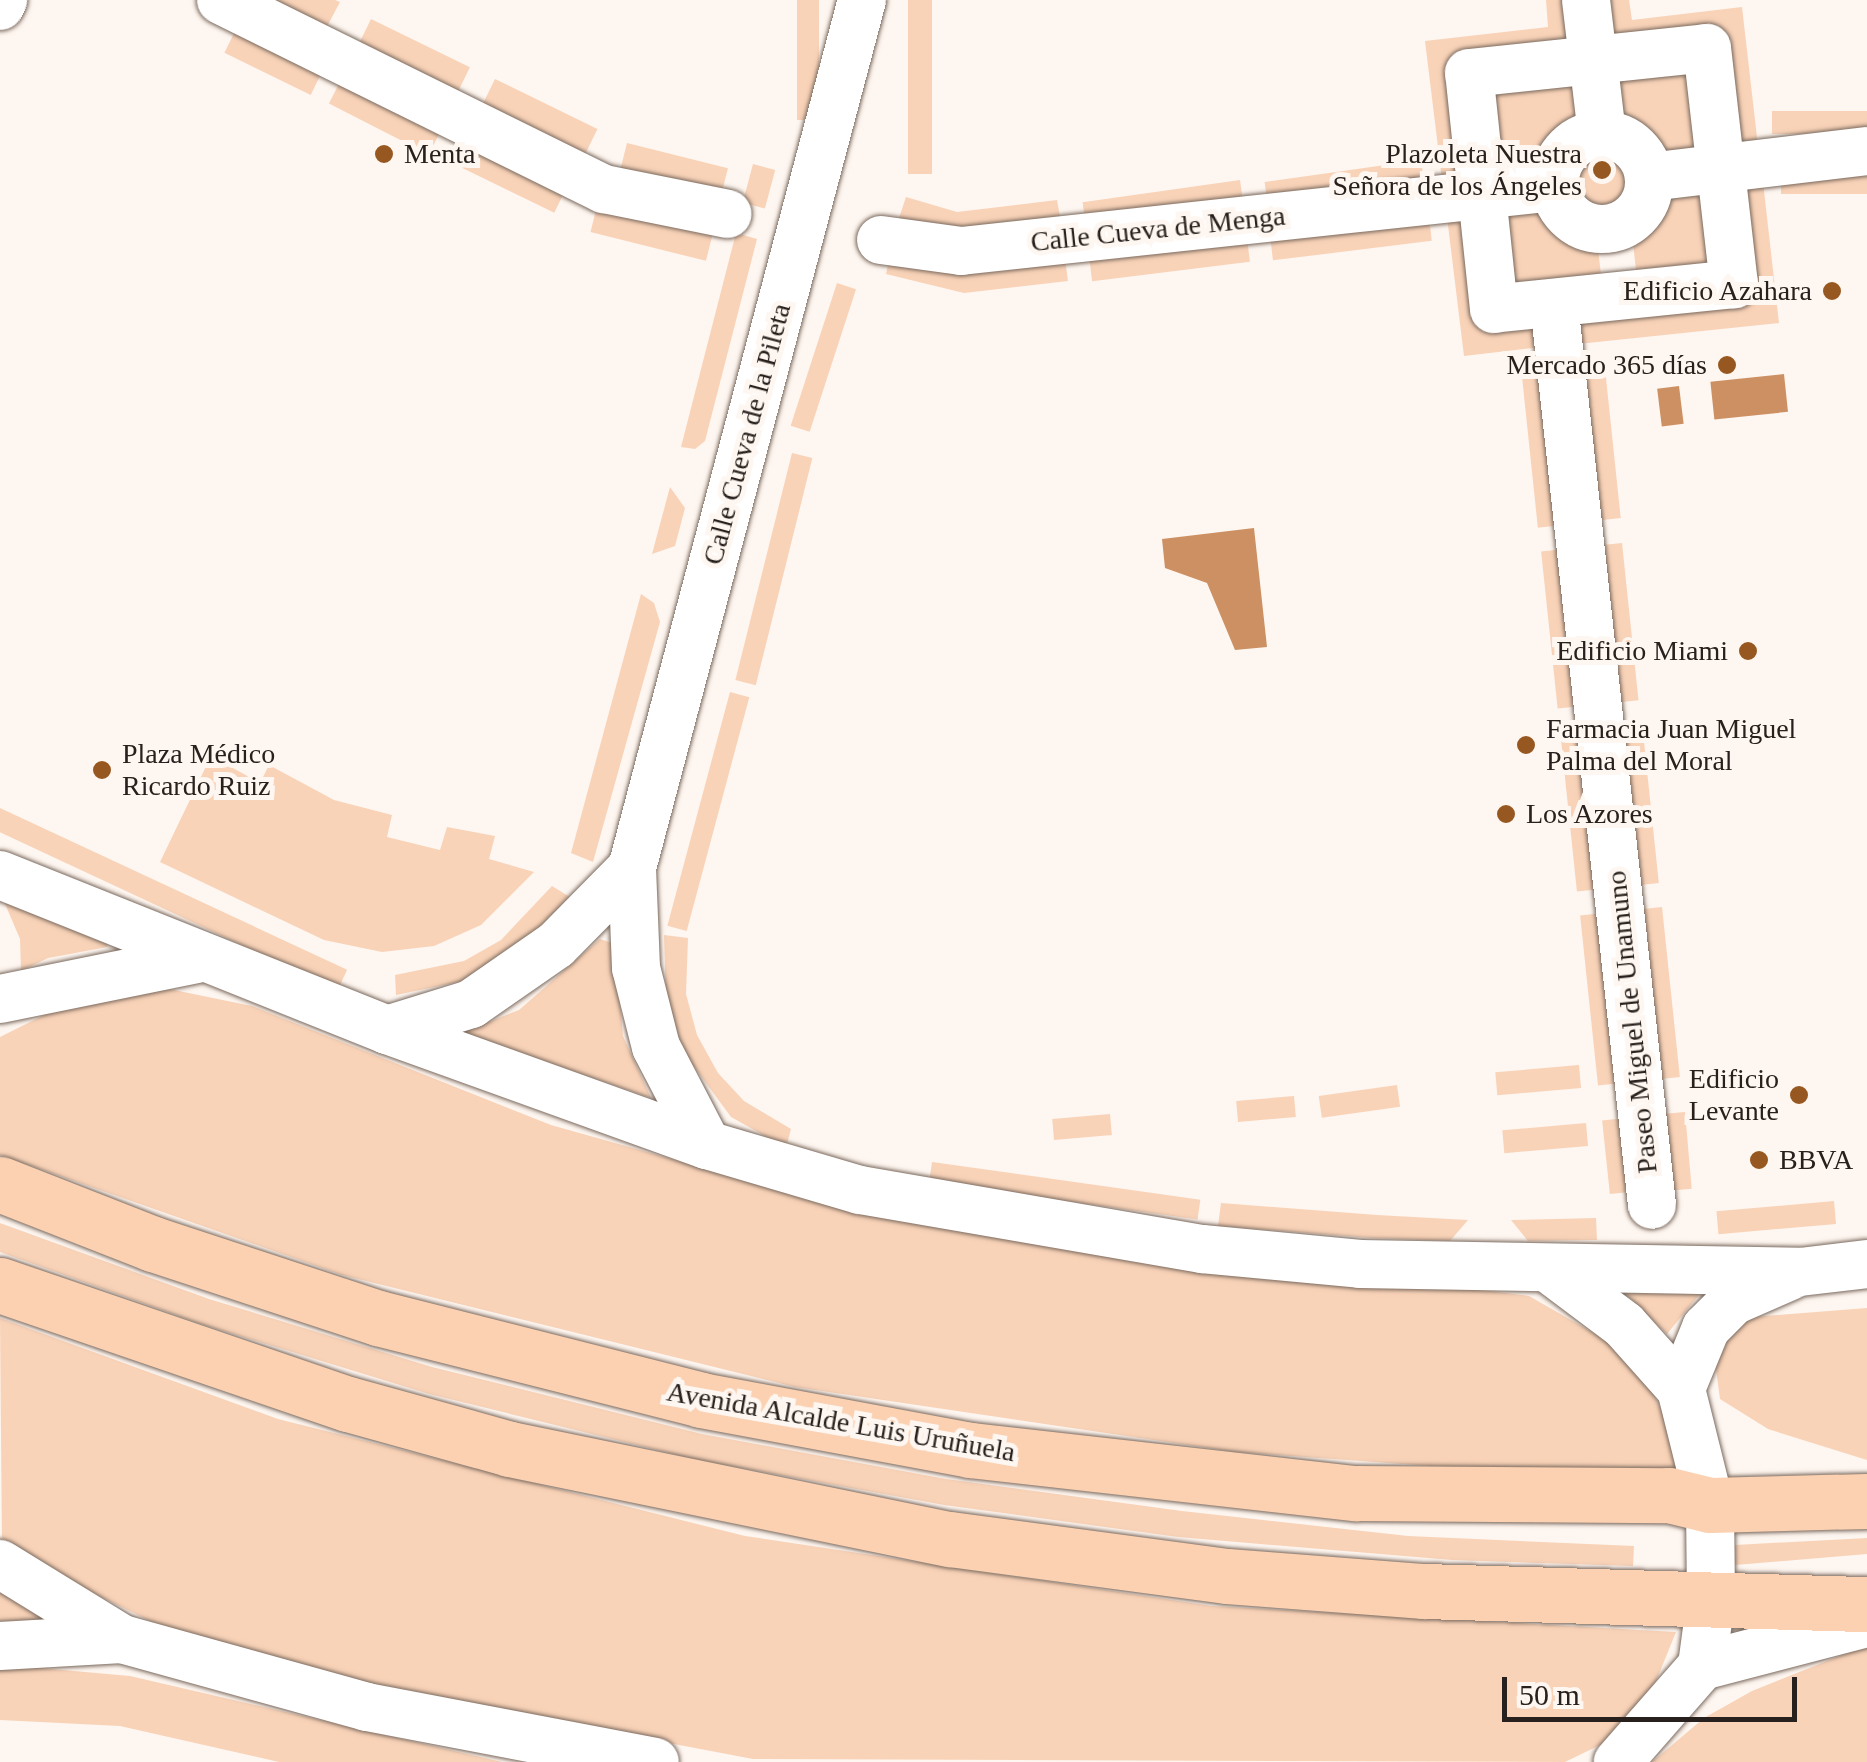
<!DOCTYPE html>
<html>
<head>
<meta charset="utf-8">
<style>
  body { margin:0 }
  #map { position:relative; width:1867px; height:1762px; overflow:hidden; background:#fef6f0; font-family:Georgia,serif }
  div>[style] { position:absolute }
  .green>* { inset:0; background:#f9d3b8; transform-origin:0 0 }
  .round { border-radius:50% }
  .water>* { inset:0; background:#cd9063; transform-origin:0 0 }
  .roads { filter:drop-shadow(0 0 2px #7a695d) drop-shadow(0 0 2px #7a695d) }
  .minor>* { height:48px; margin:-24px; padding:0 24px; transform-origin:24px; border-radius:24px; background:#fff }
  .minor>.ring { margin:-24px; padding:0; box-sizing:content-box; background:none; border:48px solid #fff; border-radius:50% }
  .major>* { height:55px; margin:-27.5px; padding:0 27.5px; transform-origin:27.5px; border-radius:27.5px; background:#fbd1b2 }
  .dots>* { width:28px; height:28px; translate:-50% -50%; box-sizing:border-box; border:5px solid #fef6f0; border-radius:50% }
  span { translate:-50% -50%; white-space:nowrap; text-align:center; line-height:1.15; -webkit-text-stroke:10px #fef6f0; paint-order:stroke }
  .poi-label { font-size:28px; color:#28201c }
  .left { translate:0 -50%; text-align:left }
  .right { translate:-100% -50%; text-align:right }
  .street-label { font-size:28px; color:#28201c }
  .scale { position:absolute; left:1502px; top:1677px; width:295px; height:45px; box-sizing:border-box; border:5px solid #28201c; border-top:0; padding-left:12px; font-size:30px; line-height:35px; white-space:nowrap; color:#28201c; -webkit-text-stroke:8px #fef6f0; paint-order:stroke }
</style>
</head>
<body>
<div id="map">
  <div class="green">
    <i style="clip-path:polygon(254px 0,335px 0,340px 2px,323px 34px)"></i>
    <i style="left:797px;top:0;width:22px;height:120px"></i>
    <i style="left:908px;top:0;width:24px;height:174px"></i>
    <i style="clip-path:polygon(1546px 0,1569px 0,1575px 48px,1451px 63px,1464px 177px,1442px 180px,1425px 41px,1548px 27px)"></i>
    <i style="clip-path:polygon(1605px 0,1629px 0,1632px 20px,1742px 7px,1758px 146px,1735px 149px,1721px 32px,1610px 44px)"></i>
    <i style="left:371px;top:19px;width:110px;height:33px;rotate:26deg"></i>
    <i style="left:238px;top:25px;width:96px;height:31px;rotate:26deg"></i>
    <i style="clip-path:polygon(1691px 71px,1699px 153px,1656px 157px,1636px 132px,1620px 125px,1615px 80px)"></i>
    <i style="left:343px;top:76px;width:112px;height:31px;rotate:27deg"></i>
    <i style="left:495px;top:79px;width:114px;height:34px;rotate:26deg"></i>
    <i style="clip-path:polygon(1579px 85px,1583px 126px,1552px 150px,1544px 168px,1501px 175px,1492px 94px)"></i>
    <i style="left:1867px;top:111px;width:23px;height:95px;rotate:90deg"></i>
    <i style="left:469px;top:139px;width:109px;height:29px;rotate:26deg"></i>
    <i style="left:627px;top:143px;width:104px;height:35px;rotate:14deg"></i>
    <i class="round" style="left:1578px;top:158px;width:48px;height:48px"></i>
    <i style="left:1421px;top:160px;width:22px;height:158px;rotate:82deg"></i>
    <i style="left:753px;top:164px;width:23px;height:40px;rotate:15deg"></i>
    <i style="left:1867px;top:171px;width:23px;height:86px;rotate:90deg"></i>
    <i style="left:1240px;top:180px;width:22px;height:159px;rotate:82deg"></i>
    <i style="clip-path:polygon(1763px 182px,1779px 323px,1578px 344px,1575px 323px,1752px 304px,1739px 185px)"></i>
    <i style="clip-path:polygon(1703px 189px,1713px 270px,1637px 279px,1632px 234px,1646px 224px,1660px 194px)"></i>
    <i style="clip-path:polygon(906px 197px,957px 212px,1057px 200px,1061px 222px,964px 233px,899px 218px)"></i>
    <i style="left:598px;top:202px;width:119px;height:31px;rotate:14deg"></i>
    <i style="clip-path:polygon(1548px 206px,1576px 237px,1597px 242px,1602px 282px,1513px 291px,1504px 211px)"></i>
    <i style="clip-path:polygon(1469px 214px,1483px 332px,1539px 325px,1541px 347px,1464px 356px,1447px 217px)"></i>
    <i style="left:1429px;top:218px;width:23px;height:160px;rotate:83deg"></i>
    <i style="clip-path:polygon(736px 233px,757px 239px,705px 441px,695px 449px,681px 447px)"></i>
    <i style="left:1247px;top:238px;width:24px;height:159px;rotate:83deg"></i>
    <i style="clip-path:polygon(891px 251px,1065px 259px,1068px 281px,964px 293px,886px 274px)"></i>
    <i style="left:837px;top:283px;width:20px;height:150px;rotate:18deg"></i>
    <i style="left:1604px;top:359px;width:160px;height:23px;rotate:84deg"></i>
    <i style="left:1545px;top:366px;width:160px;height:24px;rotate:84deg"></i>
    <i style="left:792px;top:453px;width:21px;height:234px;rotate:14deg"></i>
    <i style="clip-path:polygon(670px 487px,685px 508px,675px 546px,652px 554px)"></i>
    <i style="left:1622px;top:543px;width:158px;height:22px;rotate:84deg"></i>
    <i style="left:1564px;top:549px;width:158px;height:23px;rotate:84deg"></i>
    <i style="clip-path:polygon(641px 594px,654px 603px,660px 622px,593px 862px,571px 853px)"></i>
    <i style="left:730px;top:692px;width:20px;height:242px;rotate:15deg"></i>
    <i style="left:1642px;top:723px;width:161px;height:23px;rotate:84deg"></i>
    <i style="left:1583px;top:729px;width:161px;height:23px;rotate:84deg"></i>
    <i style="clip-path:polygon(211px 756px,260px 783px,269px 765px,334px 800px,392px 815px,387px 837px,440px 850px,447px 827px,495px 836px,489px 859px,534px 872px,481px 925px,434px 946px,382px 952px,324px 940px,160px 862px)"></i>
    <i style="left:0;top:808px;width:383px;height:22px;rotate:25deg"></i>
    <i style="clip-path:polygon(552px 886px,573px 899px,546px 931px,473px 979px,396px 995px,395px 975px,464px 961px,501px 940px)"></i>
    <i style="clip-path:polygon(0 892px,109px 939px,107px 947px,48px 958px,21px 971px,20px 939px)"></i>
    <i style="left:1662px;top:907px;width:171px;height:23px;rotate:84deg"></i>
    <i style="left:1604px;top:913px;width:171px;height:24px;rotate:84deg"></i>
    <i style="clip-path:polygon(664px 935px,688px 938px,686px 994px,697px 1035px,718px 1073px,744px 1101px,791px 1129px,786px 1148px,731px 1117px,678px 1045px,666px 1002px)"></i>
    <i style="clip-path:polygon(600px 939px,615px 944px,623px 1036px,651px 1098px,461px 1033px,519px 1010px)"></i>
    <i style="clip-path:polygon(169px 989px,252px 1006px,551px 1125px,860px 1212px,1529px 1296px,1611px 1343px,1653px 1393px,1671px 1429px,1680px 1472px,1459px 1468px,1235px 1452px,795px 1387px,342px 1275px,0 1155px,0 1037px,68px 1003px)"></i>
    <i style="left:1579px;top:1065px;width:23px;height:84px;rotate:85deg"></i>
    <i style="left:1397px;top:1085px;width:22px;height:79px;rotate:82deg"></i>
    <i style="left:1294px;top:1096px;width:21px;height:58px;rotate:85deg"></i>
    <i style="left:1685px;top:1112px;width:77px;height:23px;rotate:85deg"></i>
    <i style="left:1110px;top:1114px;width:21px;height:58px;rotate:85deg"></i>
    <i style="left:1626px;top:1118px;width:74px;height:24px;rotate:84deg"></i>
    <i style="left:1586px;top:1123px;width:23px;height:84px;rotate:85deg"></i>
    <i style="left:932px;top:1162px;width:271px;height:20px;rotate:8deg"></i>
    <i style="left:1834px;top:1201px;width:23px;height:118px;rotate:85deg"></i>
    <i style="clip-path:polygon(1221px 1203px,1377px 1215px,1468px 1220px,1450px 1241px,1372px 1238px,1218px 1226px)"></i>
    <i style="clip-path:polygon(1596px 1218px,1597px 1240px,1528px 1241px,1511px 1220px)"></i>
    <i style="clip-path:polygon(0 1223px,209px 1299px,432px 1367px,702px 1434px,946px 1479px,1182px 1511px,1408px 1536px,1634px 1546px,1633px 1566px,1452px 1560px,1178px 1537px,944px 1505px,698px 1460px,429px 1394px,204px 1325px,0 1252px)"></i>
    <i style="clip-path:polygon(1703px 1290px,1667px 1334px,1624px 1292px)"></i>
    <i style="clip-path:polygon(1867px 1308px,1867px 1460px,1768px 1429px,1720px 1399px,1714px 1355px,1734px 1325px,1753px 1317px)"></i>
    <i style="clip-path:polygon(0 1318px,278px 1419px,745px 1536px,1212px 1606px,1676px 1632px,1652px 1691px,1602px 1744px,1565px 1762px,753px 1759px,353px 1683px,152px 1622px,2px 1548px)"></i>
    <i style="clip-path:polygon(1867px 1538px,1867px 1554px,1735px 1565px,1735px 1545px)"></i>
    <i style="clip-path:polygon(0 1590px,54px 1620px,0 1621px)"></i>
    <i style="clip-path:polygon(1867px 1645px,1867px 1762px,1652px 1762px,1704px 1718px,1752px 1691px)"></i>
    <i style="clip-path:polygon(40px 1668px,130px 1676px,502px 1762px,279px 1762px,120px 1726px,0 1720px,0 1669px)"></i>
  </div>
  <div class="water">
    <i style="left:1784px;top:374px;width:38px;height:74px;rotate:84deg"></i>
    <i style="left:1679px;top:386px;width:38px;height:22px;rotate:83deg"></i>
    <i style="clip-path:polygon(1254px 528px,1267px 647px,1235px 650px,1207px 583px,1165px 568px,1162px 539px)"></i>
  </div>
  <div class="roads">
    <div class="minor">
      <i style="left:221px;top:0;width:427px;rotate:26.3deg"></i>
      <i style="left:604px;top:189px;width:126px;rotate:11.4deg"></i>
      <i style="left:1586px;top:0;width:136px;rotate:83.2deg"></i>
      <i style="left:0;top:6px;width:7px;rotate:-63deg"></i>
      <i style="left:1707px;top:48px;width:238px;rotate:83.5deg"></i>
      <i style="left:1734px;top:284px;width:241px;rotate:174.1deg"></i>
      <i style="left:1494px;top:309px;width:237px;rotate:-96deg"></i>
      <i style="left:1469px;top:73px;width:239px;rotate:-6deg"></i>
      <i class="ring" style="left:1555px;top:135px;width:46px;height:46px"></i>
      <i style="left:1649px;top:177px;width:220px;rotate:-6.8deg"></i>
      <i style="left:881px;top:240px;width:81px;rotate:7.8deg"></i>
      <i style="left:961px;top:251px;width:596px;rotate:-6.16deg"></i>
      <i style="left:1554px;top:303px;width:907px;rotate:83.8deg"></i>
      <i style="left:0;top:875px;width:417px;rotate:21.8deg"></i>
      <i style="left:387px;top:1030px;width:340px;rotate:19.8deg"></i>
      <i style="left:707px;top:1145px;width:159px;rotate:16.4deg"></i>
      <i style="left:860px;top:1190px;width:347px;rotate:9.8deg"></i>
      <i style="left:1202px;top:1249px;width:159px;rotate:5.4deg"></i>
      <i style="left:1360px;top:1264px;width:440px;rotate:1deg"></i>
      <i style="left:1800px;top:1272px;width:67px;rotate:-6.8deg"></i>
      <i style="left:0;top:999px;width:201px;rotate:-11.5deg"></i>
      <i style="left:387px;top:1030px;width:88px;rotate:-17.2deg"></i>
      <i style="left:471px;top:1004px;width:103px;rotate:-34.8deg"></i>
      <i style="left:556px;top:945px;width:108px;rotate:-45.4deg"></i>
      <i style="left:707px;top:1145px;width:110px;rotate:-117.5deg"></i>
      <i style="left:656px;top:1047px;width:81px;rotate:-104.2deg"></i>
      <i style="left:636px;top:968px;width:100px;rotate:-92.3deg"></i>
      <i style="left:632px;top:868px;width:898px;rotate:-75.16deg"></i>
      <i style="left:1548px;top:1268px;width:95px;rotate:36.9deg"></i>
      <i style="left:1624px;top:1325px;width:86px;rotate:48.3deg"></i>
      <i style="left:1681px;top:1389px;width:120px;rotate:76deg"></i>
      <i style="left:1710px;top:1505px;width:94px;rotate:89.4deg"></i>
      <i style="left:1711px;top:1599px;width:68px;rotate:97.7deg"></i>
      <i style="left:1702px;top:1666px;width:128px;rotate:131.2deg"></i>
      <i style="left:1681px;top:1389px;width:66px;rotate:-67.7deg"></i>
      <i style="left:1706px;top:1328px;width:38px;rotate:-45deg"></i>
      <i style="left:1733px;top:1301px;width:62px;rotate:-23.7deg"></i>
      <i style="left:0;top:1564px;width:143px;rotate:31.6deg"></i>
      <i style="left:122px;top:1639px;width:254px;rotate:15.5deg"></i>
      <i style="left:367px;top:1707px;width:293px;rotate:10.8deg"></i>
      <i style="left:0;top:1646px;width:122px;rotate:-3.3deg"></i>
      <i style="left:1702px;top:1666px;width:171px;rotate:-14.6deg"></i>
    </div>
    <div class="major">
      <i style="left:0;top:1184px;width:164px;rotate:21.4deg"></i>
      <i style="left:153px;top:1244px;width:237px;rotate:18.2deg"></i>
      <i style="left:378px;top:1318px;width:333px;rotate:14.2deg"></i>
      <i style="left:701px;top:1400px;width:274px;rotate:10.5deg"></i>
      <i style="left:970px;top:1450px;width:388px;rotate:6.4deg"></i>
      <i style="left:1356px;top:1493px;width:313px;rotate:0.4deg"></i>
      <i style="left:1669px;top:1495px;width:42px;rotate:13.7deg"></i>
      <i style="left:1710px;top:1505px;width:157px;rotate:-1.5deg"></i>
      <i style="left:0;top:1285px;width:368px;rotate:18.9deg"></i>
      <i style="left:348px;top:1404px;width:168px;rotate:15.5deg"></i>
      <i style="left:510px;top:1449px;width:449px;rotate:11.6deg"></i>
      <i style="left:950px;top:1539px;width:279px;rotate:7.6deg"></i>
      <i style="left:1227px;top:1576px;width:198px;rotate:4.4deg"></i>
      <i style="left:1424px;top:1591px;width:443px;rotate:1.7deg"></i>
    </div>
  </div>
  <div class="dots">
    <i style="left:384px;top:154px;background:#975720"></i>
    <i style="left:1602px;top:170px;background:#975720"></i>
    <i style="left:1832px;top:291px;background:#975720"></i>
    <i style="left:1727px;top:365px;background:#975720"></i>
    <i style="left:1748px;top:651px;background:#975720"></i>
    <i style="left:1526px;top:745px;background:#975720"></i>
    <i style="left:102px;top:770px;background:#975720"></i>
    <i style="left:1506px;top:814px;background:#975720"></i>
    <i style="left:1799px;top:1095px;background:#975720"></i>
    <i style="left:1759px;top:1160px;background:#975720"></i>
  </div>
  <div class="poi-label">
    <span class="left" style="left:404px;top:154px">Menta</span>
    <span class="right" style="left:1582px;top:170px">Plazoleta Nuestra<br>Señora de los Ángeles</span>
    <span class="right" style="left:1812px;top:291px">Edificio Azahara</span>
    <span class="right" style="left:1707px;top:365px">Mercado 365 días</span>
    <span class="right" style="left:1728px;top:651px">Edificio Miami</span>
    <span class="left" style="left:1546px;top:745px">Farmacia Juan Miguel<br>Palma del Moral</span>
    <span class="left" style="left:122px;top:770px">Plaza Médico<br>Ricardo Ruiz</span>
    <span class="left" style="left:1526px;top:814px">Los Azores</span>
    <span class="right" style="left:1779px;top:1095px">Edificio<br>Levante</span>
    <span class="left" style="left:1779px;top:1160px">BBVA</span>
  </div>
  <div class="street-label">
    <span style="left:1158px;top:229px;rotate:-6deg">Calle Cueva de Menga</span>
    <span style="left:747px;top:434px;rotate:-75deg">Calle Cueva de la Pileta</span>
    <span style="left:1632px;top:1022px;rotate:-96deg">Paseo Miguel de Unamuno</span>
    <span style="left:841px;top:1422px;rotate:10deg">Avenida Alcalde Luis Uruñuela</span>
  </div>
  <div class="scale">50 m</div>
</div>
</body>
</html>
